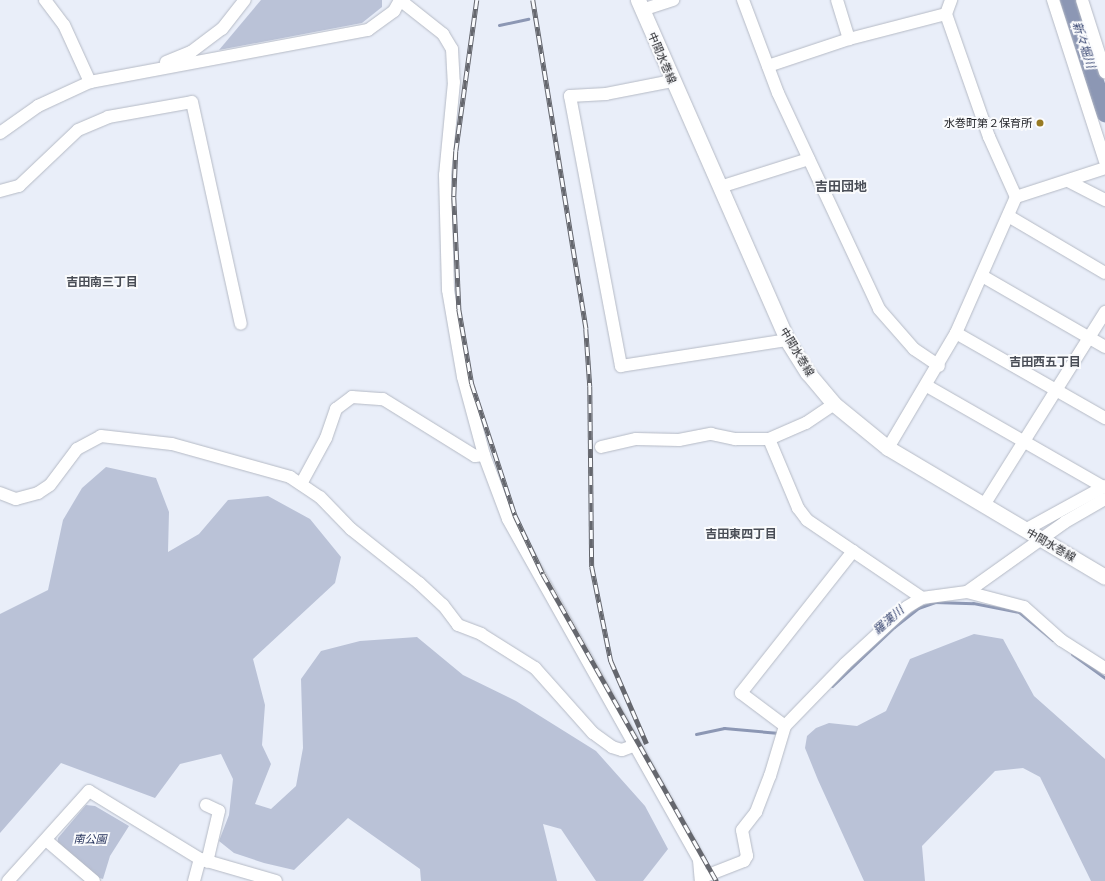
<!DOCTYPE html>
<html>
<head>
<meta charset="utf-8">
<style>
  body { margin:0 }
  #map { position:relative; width:1105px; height:881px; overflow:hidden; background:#e9eef9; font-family:"Crimson Pro","Noto Sans JP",serif }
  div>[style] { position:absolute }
  .green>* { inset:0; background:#bac2d7 }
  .stream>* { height:3px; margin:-1.5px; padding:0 1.5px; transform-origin:1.5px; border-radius:1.5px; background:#8c97b4 }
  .river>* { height:18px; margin:-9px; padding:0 9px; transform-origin:9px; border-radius:9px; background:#8c97b4 }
  .roads { filter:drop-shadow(0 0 1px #b5bac5) drop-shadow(0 0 1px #b5bac5) }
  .minor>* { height:12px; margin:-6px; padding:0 6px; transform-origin:6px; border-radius:6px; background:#fff }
  .major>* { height:15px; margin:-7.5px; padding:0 7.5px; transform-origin:7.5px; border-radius:7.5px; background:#fff }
  .rail>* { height:4.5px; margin-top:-2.25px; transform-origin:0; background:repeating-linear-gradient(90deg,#fafbfd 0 9px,#65676e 0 18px); box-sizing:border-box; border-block:1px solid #65676e }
  .dots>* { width:11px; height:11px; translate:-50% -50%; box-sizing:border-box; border:2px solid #fafbfd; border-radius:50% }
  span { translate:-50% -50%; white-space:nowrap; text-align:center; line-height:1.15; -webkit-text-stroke:4px #fafbfd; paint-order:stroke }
  .street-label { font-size:11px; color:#1d1e23 }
  .poi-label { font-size:11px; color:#1d1e23 }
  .right { translate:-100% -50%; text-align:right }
  .park-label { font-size:11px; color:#26335c; font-style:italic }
  .water-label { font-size:12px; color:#394772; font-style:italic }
  .neighbourhood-label { font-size:12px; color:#494d56; font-weight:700 }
  .quarter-label { font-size:13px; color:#494d56; font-weight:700 }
</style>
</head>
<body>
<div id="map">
  <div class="green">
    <i style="clip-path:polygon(261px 0,382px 0,382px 7px,362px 23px,219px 50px)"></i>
    <i style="clip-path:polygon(106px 467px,156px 478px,169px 512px,168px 552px,199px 534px,228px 500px,268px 496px,310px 519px,341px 557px,335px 583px,253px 659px,265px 705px,262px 745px,271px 764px,255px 804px,271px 809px,296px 786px,303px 748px,301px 679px,321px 651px,360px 641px,417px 637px,463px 675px,516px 701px,596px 751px,645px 806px,668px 849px,643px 881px,596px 881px,561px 829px,543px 824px,557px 881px,421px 881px,420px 869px,348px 818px,294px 870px,264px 863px,234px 853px,219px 841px,229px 815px,233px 779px,221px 754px,180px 764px,155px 798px,61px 763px,0 833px,0 614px,48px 590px,63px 520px,82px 488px)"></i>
    <i style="clip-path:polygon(974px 634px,1003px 639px,1034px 696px,1105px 759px,1105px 881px,1091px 881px,1040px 777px,1023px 768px,995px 771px,922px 846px,925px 881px,864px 881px,818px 780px,805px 748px,807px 736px,816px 728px,829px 723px,857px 726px,886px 711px,910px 659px)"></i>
    <i style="clip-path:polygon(86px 805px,95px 806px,129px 826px,110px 856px,103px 879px,93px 876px,57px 846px,58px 838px)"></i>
  </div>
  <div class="stream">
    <i style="left:499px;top:25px;width:30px;rotate:-12deg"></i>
    <i style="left:1072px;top:654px;width:41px;rotate:36deg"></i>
    <i style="left:832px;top:686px;width:86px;rotate:-43.6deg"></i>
    <i style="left:894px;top:627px;width:31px;rotate:-38deg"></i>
    <i style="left:918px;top:608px;width:18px;rotate:-19deg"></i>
    <i style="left:935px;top:602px;width:38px;rotate:2deg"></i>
    <i style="left:973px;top:603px;width:47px;rotate:11.1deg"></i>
    <i style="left:1019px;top:612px;width:44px;rotate:39.5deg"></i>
    <i style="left:696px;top:734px;width:29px;rotate:-12deg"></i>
    <i style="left:724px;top:728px;width:55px;rotate:5.2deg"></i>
  </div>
  <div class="river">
    <i style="left:1069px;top:0;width:119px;rotate:72.3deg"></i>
  </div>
  <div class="roads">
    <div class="minor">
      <i style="left:45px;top:0;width:31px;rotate:53deg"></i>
      <i style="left:64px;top:25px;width:63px;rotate:65.5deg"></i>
      <i style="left:400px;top:0;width:55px;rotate:38.3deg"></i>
      <i style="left:443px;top:34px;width:17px;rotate:59deg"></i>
      <i style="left:452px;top:49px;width:33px;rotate:87deg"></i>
      <i style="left:454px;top:82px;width:93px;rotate:95.5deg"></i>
      <i style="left:445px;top:175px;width:115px;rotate:88.5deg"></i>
      <i style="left:448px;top:290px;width:88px;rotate:80.2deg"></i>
      <i style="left:463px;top:377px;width:81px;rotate:74.9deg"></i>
      <i style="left:484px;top:455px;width:68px;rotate:69.4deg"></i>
      <i style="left:508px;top:519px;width:391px;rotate:60.7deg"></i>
      <i style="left:699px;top:860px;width:21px;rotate:85deg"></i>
      <i style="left:743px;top:0;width:99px;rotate:69.4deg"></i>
      <i style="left:778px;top:93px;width:238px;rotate:64.9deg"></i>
      <i style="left:879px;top:309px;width:53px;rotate:48.8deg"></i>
      <i style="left:914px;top:349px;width:30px;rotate:34deg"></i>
      <i style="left:837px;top:0;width:41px;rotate:72.9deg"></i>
      <i style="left:1053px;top:0;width:169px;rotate:72.1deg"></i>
      <i style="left:1082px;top:0;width:76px;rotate:72.3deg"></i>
      <i style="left:642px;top:10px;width:33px;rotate:-18deg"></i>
      <i style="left:166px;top:62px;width:27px;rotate:-22deg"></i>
      <i style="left:191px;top:52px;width:39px;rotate:-37deg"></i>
      <i style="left:222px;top:29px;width:37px;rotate:-52deg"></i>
      <i style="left:768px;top:66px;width:85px;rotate:-18.4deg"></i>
      <i style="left:849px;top:39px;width:100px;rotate:-14.5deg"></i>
      <i style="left:672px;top:81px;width:67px;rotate:168.9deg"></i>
      <i style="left:606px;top:94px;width:36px;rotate:177deg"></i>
      <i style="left:570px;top:96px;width:275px;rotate:79.3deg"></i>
      <i style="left:621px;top:366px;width:168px;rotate:-8.9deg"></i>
      <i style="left:0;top:133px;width:47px;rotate:-35.4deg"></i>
      <i style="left:38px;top:106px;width:57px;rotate:-24.8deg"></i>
      <i style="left:90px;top:82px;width:283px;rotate:-10.6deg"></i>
      <i style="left:368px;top:30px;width:32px;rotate:-36deg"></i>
      <i style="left:394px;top:11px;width:13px;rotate:-61deg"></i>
      <i style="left:1068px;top:181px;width:42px;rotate:27.2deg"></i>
      <i style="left:720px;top:187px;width:93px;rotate:-17.5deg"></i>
      <i style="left:0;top:191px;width:20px;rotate:-15deg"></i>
      <i style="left:19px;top:186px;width:81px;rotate:-43.5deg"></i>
      <i style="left:78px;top:130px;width:33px;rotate:-23deg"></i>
      <i style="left:108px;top:117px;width:85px;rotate:-10.1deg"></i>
      <i style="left:192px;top:102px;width:227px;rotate:77.6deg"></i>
      <i style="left:1016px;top:197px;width:94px;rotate:-18deg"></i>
      <i style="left:1010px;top:217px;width:110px;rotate:30.5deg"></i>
      <i style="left:984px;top:277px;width:140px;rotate:30deg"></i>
      <i style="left:956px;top:333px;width:172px;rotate:29.7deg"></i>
      <i style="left:927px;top:386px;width:203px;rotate:29.8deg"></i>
      <i style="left:769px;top:439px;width:75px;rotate:67.2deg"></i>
      <i style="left:798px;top:508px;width:15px;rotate:53deg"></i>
      <i style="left:807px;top:520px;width:139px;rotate:34.1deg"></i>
      <i style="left:601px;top:447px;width:36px;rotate:-13deg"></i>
      <i style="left:636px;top:439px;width:43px;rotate:1.3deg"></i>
      <i style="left:679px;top:440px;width:33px;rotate:-11deg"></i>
      <i style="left:711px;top:434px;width:25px;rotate:12deg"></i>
      <i style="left:735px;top:439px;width:34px"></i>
      <i style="left:769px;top:439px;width:40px;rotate:-23.4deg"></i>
      <i style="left:806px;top:423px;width:34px;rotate:-34deg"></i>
      <i style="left:888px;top:448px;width:134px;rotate:-59.4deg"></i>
      <i style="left:956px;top:333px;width:149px;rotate:-66.2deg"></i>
      <i style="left:1016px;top:197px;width:66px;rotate:-114.2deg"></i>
      <i style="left:989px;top:137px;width:130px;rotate:-109.3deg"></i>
      <i style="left:946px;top:14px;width:15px;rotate:-70deg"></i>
      <i style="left:301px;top:484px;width:52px;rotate:-61.5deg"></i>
      <i style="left:326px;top:438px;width:31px;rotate:-71deg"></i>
      <i style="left:336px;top:409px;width:20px;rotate:-37deg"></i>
      <i style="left:352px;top:397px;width:31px;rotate:4deg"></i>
      <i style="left:383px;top:399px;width:108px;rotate:31.8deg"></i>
      <i style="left:475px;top:456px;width:9px;rotate:-6deg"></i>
      <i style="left:0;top:493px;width:17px;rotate:21deg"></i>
      <i style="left:16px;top:499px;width:23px;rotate:-15deg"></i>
      <i style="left:38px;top:493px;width:14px;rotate:-34deg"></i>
      <i style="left:50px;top:485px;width:45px;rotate:-53.1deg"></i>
      <i style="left:77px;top:449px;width:27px;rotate:-28deg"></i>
      <i style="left:101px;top:436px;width:71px;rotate:6.4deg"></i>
      <i style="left:172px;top:444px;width:123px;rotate:15.6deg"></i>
      <i style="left:290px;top:477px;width:36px;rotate:34deg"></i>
      <i style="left:320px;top:497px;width:45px;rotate:45.9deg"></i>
      <i style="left:351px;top:529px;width:87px;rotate:38.5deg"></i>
      <i style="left:419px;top:583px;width:33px;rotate:43deg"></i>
      <i style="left:443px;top:605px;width:25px;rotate:53deg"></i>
      <i style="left:458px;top:625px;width:25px;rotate:21deg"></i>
      <i style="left:481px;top:634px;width:64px;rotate:32.2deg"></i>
      <i style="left:535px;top:668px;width:87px;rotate:48.3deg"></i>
      <i style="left:593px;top:733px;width:24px;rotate:36deg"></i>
      <i style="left:612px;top:747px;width:10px;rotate:17deg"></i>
      <i style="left:622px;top:750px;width:12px;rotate:-20deg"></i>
      <i style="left:984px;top:505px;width:228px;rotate:-57.9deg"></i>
      <i style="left:1025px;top:530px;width:91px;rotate:-28.8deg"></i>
      <i style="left:967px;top:592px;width:120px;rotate:-35.5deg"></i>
      <i style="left:1065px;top:522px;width:46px;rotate:-29.9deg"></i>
      <i style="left:785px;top:726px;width:55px;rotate:-143.1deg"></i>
      <i style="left:741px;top:693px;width:181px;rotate:-51.7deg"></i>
      <i style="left:206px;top:805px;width:14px;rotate:25deg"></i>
      <i style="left:219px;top:811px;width:52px;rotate:103.2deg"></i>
      <i style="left:46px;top:840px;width:63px;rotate:40.5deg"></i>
      <i style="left:703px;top:877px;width:44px;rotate:-21.3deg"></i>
      <i style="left:744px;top:861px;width:6px;rotate:-59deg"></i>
      <i style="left:747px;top:856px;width:26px;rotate:-101deg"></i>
      <i style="left:742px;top:830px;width:23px;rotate:-52deg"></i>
      <i style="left:756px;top:812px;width:39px;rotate:-69deg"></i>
      <i style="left:770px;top:776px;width:52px;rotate:-73.3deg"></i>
      <i style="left:785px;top:726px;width:86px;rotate:-45.9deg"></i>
      <i style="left:845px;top:664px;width:84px;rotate:-42.6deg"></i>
      <i style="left:907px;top:607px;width:17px;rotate:-31deg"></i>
      <i style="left:922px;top:598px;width:45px;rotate:-7.6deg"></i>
      <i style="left:967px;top:592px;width:59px;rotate:14.7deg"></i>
      <i style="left:1024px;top:607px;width:50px;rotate:41.7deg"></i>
      <i style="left:1061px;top:640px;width:52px;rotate:32.5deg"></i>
      <i style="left:8px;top:881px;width:121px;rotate:-48deg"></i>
      <i style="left:89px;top:791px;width:130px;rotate:31.5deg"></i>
      <i style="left:200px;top:859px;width:79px;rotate:16.1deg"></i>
      <i style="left:194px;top:881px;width:23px;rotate:-75deg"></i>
    </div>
    <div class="major">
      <i style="left:638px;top:0;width:371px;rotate:66.3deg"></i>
      <i style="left:787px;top:340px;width:39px;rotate:58deg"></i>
      <i style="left:808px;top:373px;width:40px;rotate:50deg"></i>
      <i style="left:834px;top:404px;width:70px;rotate:39.2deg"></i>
      <i style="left:888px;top:448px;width:252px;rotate:30.7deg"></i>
    </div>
  </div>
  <div class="rail">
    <i style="left:477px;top:0;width:152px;rotate:97.9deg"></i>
    <i style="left:456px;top:151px;width:46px;rotate:92.5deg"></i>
    <i style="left:454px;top:197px;width:112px;rotate:87.4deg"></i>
    <i style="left:459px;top:309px;width:76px;rotate:80.2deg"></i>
    <i style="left:472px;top:384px;width:138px;rotate:71.8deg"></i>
    <i style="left:515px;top:515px;width:65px;rotate:64.6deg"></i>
    <i style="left:543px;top:574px;width:353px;rotate:60.5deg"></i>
    <i style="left:533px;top:0;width:333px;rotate:80.8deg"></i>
    <i style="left:586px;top:329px;width:57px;rotate:86deg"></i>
    <i style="left:590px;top:386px;width:181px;rotate:89.4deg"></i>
    <i style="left:592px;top:567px;width:96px;rotate:78.6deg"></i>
    <i style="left:611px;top:661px;width:90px;rotate:66.6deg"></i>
  </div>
  <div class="dots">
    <i style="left:1040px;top:123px;background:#987b24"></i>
  </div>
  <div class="street-label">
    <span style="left:662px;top:58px;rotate:67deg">中間水巻線</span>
    <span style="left:797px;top:352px;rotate:59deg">中間水巻線</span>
    <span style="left:1051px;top:545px;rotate:30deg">中間水巻線</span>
  </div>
  <div class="poi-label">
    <span class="right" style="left:1032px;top:123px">水巻町第２保育所</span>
  </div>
  <div class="park-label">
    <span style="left:90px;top:839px">南公園</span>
  </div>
  <div class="water-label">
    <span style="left:1083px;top:45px;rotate:72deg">新々堀川</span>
    <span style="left:889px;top:621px;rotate:-41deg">羅漢川</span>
  </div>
  <div class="neighbourhood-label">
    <span style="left:102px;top:283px">吉田南三丁目</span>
    <span style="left:1045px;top:363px">吉田西五丁目</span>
    <span style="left:741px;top:535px">吉田東四丁目</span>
  </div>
  <div class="quarter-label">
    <span style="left:841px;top:187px">吉田団地</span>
  </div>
</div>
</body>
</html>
